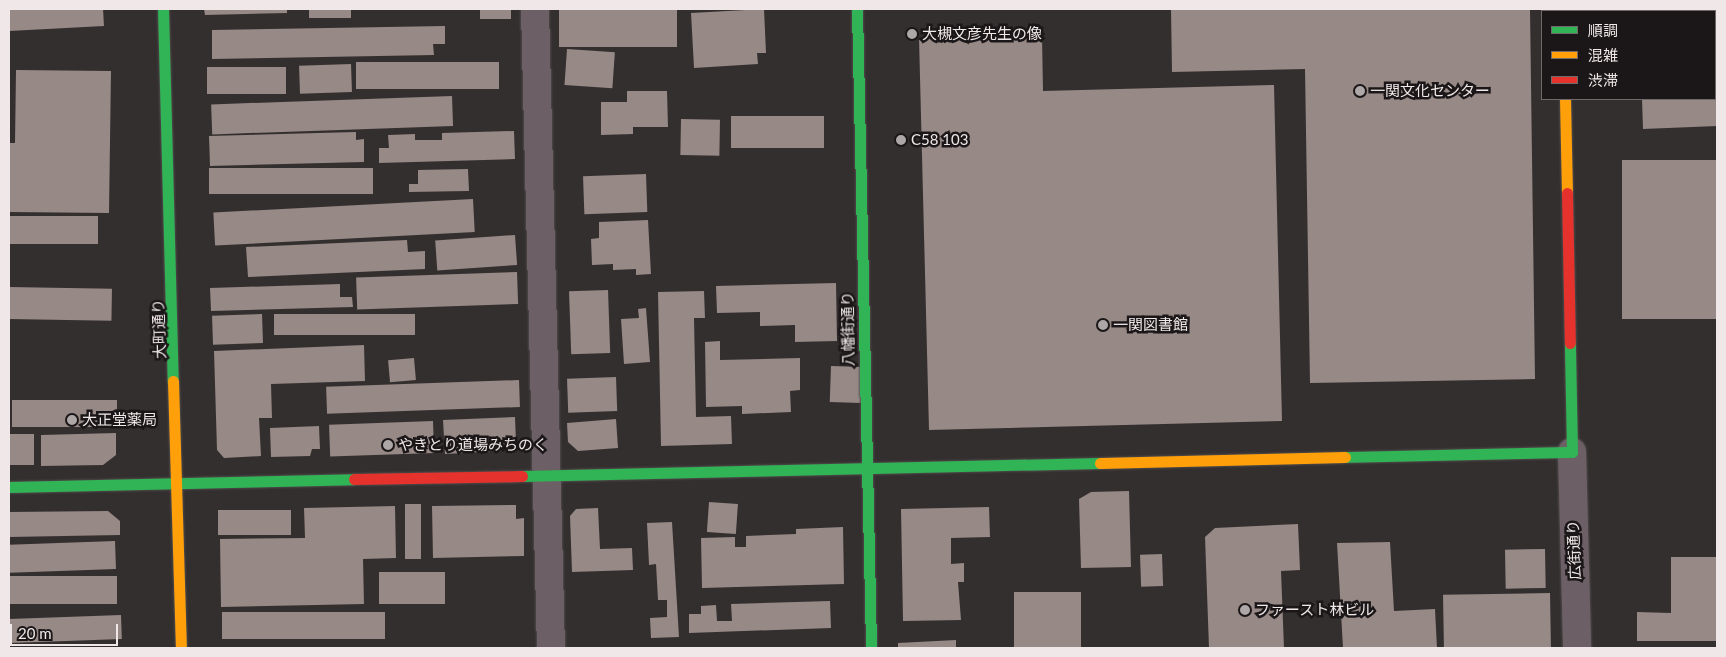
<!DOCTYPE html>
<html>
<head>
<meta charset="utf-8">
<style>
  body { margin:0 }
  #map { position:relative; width:1726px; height:657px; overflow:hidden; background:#342f2f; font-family:Lato,"Noto Sans JP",sans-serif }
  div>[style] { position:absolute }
  .building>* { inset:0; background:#968986; transform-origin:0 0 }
  .roads { filter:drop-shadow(0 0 1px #514d4d) drop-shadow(0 0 1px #514d4d) }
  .street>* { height:28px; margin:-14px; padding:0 14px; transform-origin:14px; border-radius:14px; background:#6d5f66 }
  .fast>* { height:11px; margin:-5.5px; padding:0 5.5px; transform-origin:5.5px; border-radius:5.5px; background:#30b455 }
  .slow>* { height:11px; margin:-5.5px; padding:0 5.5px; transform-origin:5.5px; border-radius:5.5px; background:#ff9f0a }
  .jam>* { height:11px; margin:-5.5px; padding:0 5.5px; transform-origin:5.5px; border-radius:5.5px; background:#e5322d }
  .dots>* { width:14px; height:14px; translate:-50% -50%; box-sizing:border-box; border:2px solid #1b1617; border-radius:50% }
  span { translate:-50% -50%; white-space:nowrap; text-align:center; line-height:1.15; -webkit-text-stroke:5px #1b1617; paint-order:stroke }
  .poi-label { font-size:15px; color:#efe7e8 }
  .left { translate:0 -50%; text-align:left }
  .street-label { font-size:15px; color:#efe7e8 }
  .frame { position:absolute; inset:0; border:10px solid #efe7e8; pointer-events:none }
  .legend { position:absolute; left:1541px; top:10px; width:175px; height:90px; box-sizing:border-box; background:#1b1617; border:1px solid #706a6b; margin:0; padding:6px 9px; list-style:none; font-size:15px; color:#efe7e8 }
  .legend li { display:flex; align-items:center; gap:10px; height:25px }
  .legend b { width:25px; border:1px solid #706a6b }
  .scale { position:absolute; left:10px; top:624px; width:108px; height:22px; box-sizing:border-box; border:2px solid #efe7e8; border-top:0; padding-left:6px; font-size:15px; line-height:18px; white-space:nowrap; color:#efe7e8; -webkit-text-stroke:4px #1b1617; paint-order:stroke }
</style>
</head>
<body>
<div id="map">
  <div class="building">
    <i style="clip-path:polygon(103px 9px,104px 26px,9px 31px,9px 10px)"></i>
    <i style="clip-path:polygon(204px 9px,287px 9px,287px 13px,205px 15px)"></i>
    <i style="left:309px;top:9px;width:42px;height:9px"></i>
    <i style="left:480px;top:9px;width:31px;height:10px"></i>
    <i style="left:559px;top:9px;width:118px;height:38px"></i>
    <i style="clip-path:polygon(764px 9px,766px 53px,757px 53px,758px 64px,694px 68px,691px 13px)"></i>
    <i style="clip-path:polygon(1171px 9px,1530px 9px,1535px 379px,1310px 383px,1305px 69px,1172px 72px)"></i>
    <i style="clip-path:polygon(445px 26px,445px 44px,433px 44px,434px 55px,212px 59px,212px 30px)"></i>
    <i style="clip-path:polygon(1715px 32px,1717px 126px,1643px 129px,1642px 99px,1715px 99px)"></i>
    <i style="clip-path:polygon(1042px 35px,1043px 91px,1274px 85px,1282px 421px,929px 430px,919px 38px)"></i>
    <i style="left:567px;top:49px;width:48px;height:36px;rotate:4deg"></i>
    <i style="left:499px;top:62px;width:27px;height:143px;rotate:90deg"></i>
    <i style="left:351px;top:64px;width:28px;height:52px;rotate:88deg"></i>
    <i style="left:286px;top:67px;width:27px;height:79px;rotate:90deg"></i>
    <i style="clip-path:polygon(16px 70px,111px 71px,109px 213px,9px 212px,9px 143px,15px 143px)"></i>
    <i style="clip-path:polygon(627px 91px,667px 91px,668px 127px,633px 127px,633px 134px,601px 135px,601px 102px,627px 102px)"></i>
    <i style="left:452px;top:96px;width:30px;height:241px;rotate:88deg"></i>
    <i style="left:824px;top:116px;width:32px;height:93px;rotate:90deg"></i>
    <i style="left:681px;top:119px;width:39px;height:36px;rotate:1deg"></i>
    <i style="clip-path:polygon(514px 131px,515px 159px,379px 163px,379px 148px,389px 148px,388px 135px,415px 134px,415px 140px,442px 140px,442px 133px)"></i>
    <i style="clip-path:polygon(356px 132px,356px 140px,364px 139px,364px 162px,210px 166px,209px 136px)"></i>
    <i style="left:1717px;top:160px;width:159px;height:95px;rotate:90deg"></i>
    <i style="left:373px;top:168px;width:26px;height:164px;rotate:90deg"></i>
    <i style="clip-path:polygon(468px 169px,469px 191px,409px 192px,409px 184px,418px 184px,418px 170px)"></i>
    <i style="left:646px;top:174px;width:38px;height:63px;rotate:88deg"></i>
    <i style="left:473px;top:199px;width:33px;height:260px;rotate:87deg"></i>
    <i style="left:98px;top:216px;width:28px;height:89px;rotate:90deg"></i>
    <i style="clip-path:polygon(648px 220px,651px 274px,636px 275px,636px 269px,613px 270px,613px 264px,592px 265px,591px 239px,599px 238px,599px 222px)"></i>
    <i style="left:515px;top:235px;width:30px;height:80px;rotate:86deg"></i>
    <i style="clip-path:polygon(407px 240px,408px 252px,425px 251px,425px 269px,248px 277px,246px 247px)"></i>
    <i style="left:517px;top:272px;width:32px;height:161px;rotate:88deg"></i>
    <i style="clip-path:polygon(836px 283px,837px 341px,795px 342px,795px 325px,760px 326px,760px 312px,717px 313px,716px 286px)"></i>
    <i style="clip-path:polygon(340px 284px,340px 297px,352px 297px,353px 307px,211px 311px,210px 288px)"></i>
    <i style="left:9px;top:287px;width:103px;height:32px;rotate:1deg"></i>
    <i style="left:608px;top:290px;width:63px;height:39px;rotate:88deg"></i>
    <i style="clip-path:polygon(704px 291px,705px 318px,694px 318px,696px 417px,731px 416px,732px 444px,661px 446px,658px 292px)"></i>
    <i style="clip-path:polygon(646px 308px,650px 362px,624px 364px,621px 319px,639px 318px,638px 309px)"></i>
    <i style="left:262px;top:314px;width:29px;height:50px;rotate:88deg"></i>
    <i style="left:415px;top:314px;width:21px;height:141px;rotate:90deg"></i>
    <i style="clip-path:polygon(720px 341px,720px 360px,800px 358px,800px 390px,790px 391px,791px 412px,742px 414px,742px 406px,706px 407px,705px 342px)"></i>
    <i style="clip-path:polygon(364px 345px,365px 381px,271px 384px,272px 418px,259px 418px,261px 456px,224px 458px,217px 450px,214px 351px)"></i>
    <i style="left:414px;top:358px;width:22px;height:26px;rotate:85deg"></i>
    <i style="left:831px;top:366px;width:31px;height:36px;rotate:2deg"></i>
    <i style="left:616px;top:377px;width:34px;height:49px;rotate:88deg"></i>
    <i style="left:519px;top:380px;width:27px;height:193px;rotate:88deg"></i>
    <i style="left:12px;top:400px;width:105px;height:27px"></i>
    <i style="clip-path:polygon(515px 417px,516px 443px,499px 451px,445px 454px,443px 420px)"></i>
    <i style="clip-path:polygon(616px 419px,618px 448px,578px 451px,568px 442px,567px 423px)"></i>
    <i style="left:433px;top:421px;width:32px;height:104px;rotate:88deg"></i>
    <i style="clip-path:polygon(319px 426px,320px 449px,312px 449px,310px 456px,271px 457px,270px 428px)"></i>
    <i style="clip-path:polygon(116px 433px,116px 455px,103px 465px,41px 466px,41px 435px)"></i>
    <i style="left:9px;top:434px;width:25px;height:31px"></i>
    <i style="clip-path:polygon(1129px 491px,1131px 567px,1081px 568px,1079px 499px,1091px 492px)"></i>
    <i style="left:709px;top:502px;width:29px;height:30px;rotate:4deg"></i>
    <i style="left:405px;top:504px;width:16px;height:55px"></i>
    <i style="clip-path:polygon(516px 505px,516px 519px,524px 518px,524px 556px,433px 558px,432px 506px)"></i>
    <i style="clip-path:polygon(395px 506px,396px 558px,363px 559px,364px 604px,221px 607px,220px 539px,305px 538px,304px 508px)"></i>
    <i style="clip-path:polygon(989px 507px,990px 537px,951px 538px,951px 564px,964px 563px,964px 582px,958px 582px,961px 620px,903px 621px,901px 509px)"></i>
    <i style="clip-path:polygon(598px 508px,600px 549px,632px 548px,633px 570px,572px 572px,570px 516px,576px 509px)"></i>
    <i style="left:218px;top:510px;width:73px;height:25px"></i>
    <i style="clip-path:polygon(108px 511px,120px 521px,120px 535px,9px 537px,9px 512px)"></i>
    <i style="clip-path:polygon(672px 522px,679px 637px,651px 638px,650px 618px,667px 617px,667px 600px,658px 600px,656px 564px,649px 565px,647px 523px)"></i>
    <i style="clip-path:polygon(1298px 524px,1300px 570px,1281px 571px,1284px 648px,1209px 648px,1205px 537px,1215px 528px)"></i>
    <i style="clip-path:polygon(843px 527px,844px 584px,702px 588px,701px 538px,735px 537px,735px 547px,746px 547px,746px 536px,796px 534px,796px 529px)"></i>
    <i style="left:115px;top:541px;width:28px;height:106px;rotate:88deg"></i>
    <i style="clip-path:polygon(1390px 542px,1394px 611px,1435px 609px,1437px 648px,1343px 648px,1337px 543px)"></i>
    <i style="left:1545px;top:549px;width:39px;height:40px;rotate:89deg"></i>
    <i style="left:1162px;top:554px;width:32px;height:22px;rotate:88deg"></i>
    <i style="clip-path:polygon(1671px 557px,1717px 557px,1717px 641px,1637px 641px,1637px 612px,1671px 613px)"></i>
    <i style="left:379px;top:572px;width:66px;height:32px"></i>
    <i style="left:117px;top:576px;width:28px;height:108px;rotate:90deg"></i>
    <i style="left:1014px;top:592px;width:67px;height:56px"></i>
    <i style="left:1550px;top:593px;width:55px;height:107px;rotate:89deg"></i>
    <i style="clip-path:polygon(830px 601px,831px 628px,689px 633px,689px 614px,701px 614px,701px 606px,716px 605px,717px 621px,732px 621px,731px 604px)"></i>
    <i style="left:222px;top:612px;width:163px;height:27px"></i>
    <i style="left:121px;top:615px;width:24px;height:112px;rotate:88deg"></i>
    <i style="clip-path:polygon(956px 640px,956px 648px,898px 648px,898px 643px)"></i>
  </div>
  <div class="roads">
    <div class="street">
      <i style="left:535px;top:9px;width:639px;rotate:88.57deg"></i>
      <i style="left:1572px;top:452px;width:196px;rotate:88.5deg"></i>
    </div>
    <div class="fast">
      <i style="left:163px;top:9px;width:372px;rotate:88.5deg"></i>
      <i style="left:857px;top:9px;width:639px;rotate:88.74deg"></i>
      <i style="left:1563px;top:9px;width:2px;rotate:90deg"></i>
      <i style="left:1345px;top:457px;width:227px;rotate:-1.3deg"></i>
      <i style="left:1572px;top:452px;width:109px;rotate:-91.1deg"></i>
      <i style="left:522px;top:476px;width:578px;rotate:-1.29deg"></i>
      <i style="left:9px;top:487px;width:345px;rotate:-1.3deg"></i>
    </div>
    <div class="slow">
      <i style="left:1565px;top:99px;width:94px;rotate:88.8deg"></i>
      <i style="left:173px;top:381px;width:267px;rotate:88.3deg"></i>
      <i style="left:1100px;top:463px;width:245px;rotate:-1.4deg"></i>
    </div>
    <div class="jam">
      <i style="left:1567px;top:193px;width:150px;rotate:88.9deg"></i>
      <i style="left:354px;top:479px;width:168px;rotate:-1deg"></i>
    </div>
  </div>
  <div class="dots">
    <i style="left:912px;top:34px;background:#aea7a7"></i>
    <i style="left:1360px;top:91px;background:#aea7a7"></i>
    <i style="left:901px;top:140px;background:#aea7a7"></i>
    <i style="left:1103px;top:325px;background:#aea7a7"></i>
    <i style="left:72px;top:420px;background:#aea7a7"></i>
    <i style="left:388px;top:445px;background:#aea7a7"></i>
    <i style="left:1245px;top:610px;background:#aea7a7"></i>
  </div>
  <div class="poi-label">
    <span class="left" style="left:922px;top:34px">大槻文彦先生の像</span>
    <span class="left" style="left:1370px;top:91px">一関文化センター</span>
    <span class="left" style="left:911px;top:140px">C58 103</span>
    <span class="left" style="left:1113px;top:325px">一関図書館</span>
    <span class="left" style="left:82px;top:420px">大正堂薬局</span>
    <span class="left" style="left:398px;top:445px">やきとり道場みちのく</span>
    <span class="left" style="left:1255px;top:610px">ファースト林ビル</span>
  </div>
  <div class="street-label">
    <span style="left:159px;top:329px;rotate:-92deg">大町通り</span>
    <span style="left:848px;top:329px;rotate:-91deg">八幡街通り</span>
    <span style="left:1574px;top:550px;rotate:-92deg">広街通り</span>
  </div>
  <div class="frame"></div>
  <ul class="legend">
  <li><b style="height:6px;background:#30b455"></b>順調</li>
  <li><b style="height:6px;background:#ff9f0a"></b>混雑</li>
  <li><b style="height:6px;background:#e5322d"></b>渋滞</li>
  </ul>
  <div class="scale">20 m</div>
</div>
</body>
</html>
